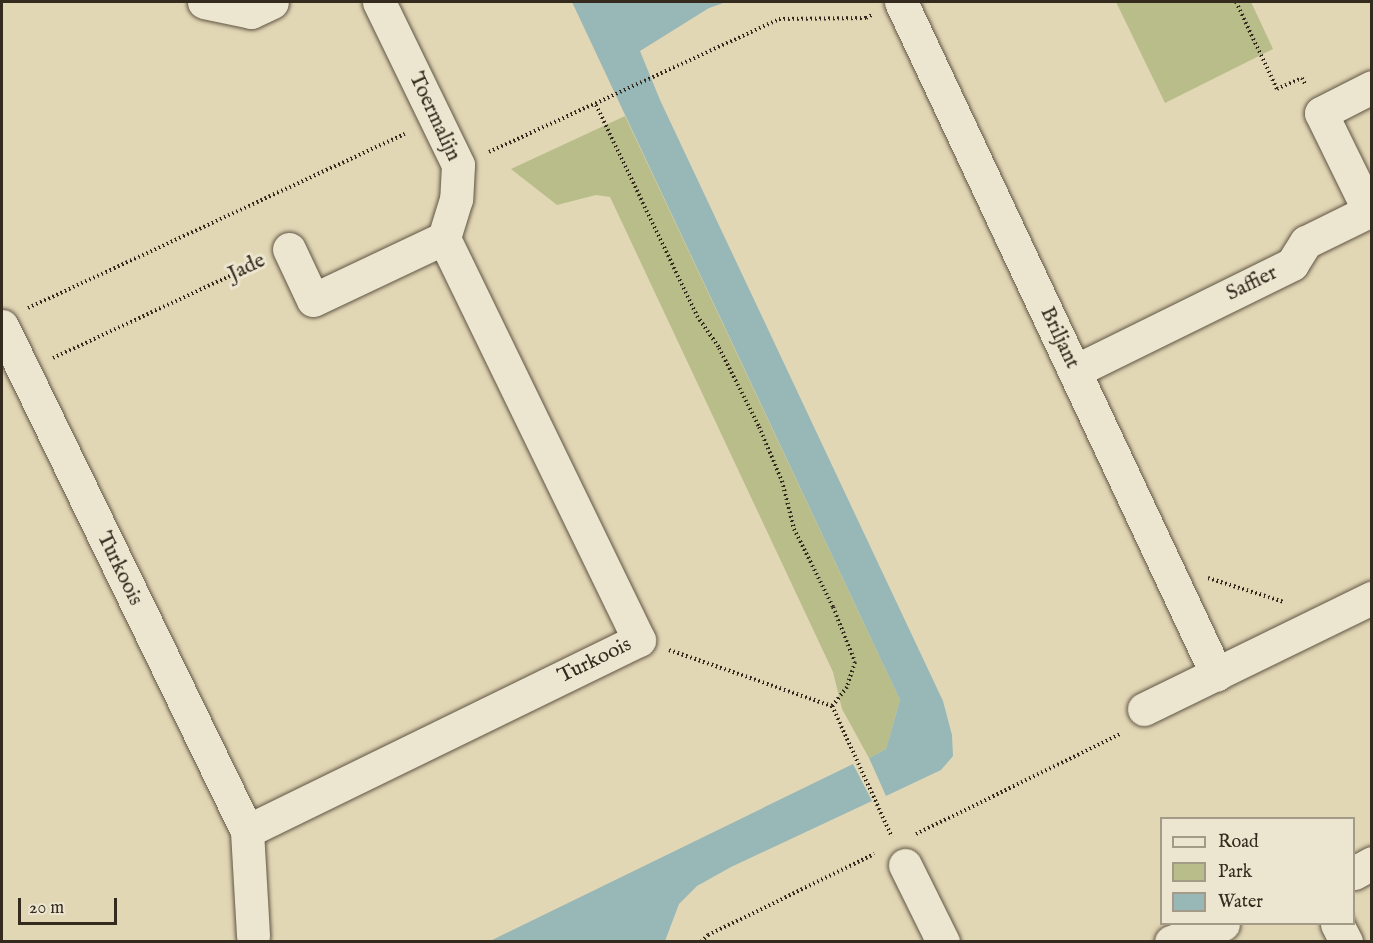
<!DOCTYPE html>
<html>
<head>
<meta charset="utf-8">
<style>
  body { margin:0 }
  #map { position:relative; width:1373px; height:943px; overflow:hidden; background:#e2d7b5; font-family:"IM FELL English",serif }
  div>[style] { position:absolute }
  .green>* { inset:0; background:#b8bd8a }
  .water>* { inset:0; background:#98b7b7 }
  .path>* { height:4px; margin-top:-2px; transform-origin:0; background:repeating-linear-gradient(90deg,#352a1e 0 1.5px,transparent 0 4.5px) }
  .roads { filter:drop-shadow(0 0 2px #605544) drop-shadow(0 0 2px #605544) }
  .minor>* { height:33px; margin:-16.5px; padding:0 16.5px; transform-origin:16.5px; border-radius:16.5px; background:#ece5cf }
  span { translate:-50% -50%; white-space:nowrap; text-align:center; line-height:1.15; -webkit-text-stroke:6px #ece5cf; paint-order:stroke }
  .street-label { font-size:21px; color:#352a1e }
  .frame { position:absolute; inset:0; border:3px solid #352a1e; pointer-events:none }
  .legend { position:absolute; left:1160px; top:817px; width:195px; height:108px; box-sizing:border-box; background:#ece5cf; border:2px solid #a39a88; margin:0; padding:8px 10px; list-style:none; font-size:18px; color:#352a1e }
  .legend li { display:flex; align-items:center; gap:12px; height:30px }
  .legend b { width:30px; border:2px solid #a39a88 }
  .scale { position:absolute; left:18px; top:898px; width:99px; height:27px; box-sizing:border-box; border:3px solid #352a1e; border-top:0; padding-left:8px; font-size:18px; line-height:21px; white-space:nowrap; color:#352a1e; -webkit-text-stroke:4px #ece5cf; paint-order:stroke }
</style>
</head>
<body>
<div id="map">
  <div class="green">
    <i style="clip-path:polygon(1116px 2px,1251px 2px,1273px 49px,1165px 103px)"></i>
    <i style="clip-path:polygon(625px 116px,900px 700px,886px 749px,869px 758px,842px 709px,833px 672px,610px 197px,596px 195px,557px 205px,511px 169px)"></i>
  </div>
  <div class="water">
    <i style="clip-path:polygon(572px 2px,726px 2px,709px 8px,640px 51px,660px 100px,943px 701px,952px 735px,953px 756px,941px 770px,886px 796px,869px 758px,886px 749px,900px 700px)"></i>
    <i style="clip-path:polygon(853px 764px,872px 801px,731px 867px,697px 886px,679px 904px,665px 941px,490px 941px)"></i>
  </div>
  <div class="path">
    <i style="left:1236px;top:2px;width:96px;rotate:64.8deg"></i>
    <i style="left:1277px;top:89px;width:27px;rotate:-24deg"></i>
    <i style="left:1302px;top:78px;width:7px;rotate:63deg"></i>
    <i style="left:596px;top:105px;width:234px;rotate:64.4deg"></i>
    <i style="left:697px;top:316px;width:39px;rotate:55deg"></i>
    <i style="left:719px;top:348px;width:89px;rotate:63.1deg"></i>
    <i style="left:759px;top:427px;width:59px;rotate:66.9deg"></i>
    <i style="left:782px;top:481px;width:49px;rotate:76deg"></i>
    <i style="left:794px;top:529px;width:87px;rotate:63.4deg"></i>
    <i style="left:833px;top:607px;width:59px;rotate:68.2deg"></i>
    <i style="left:855px;top:662px;width:26px;rotate:108deg"></i>
    <i style="left:847px;top:687px;width:24px;rotate:128deg"></i>
    <i style="left:832px;top:706px;width:144px;rotate:65.4deg"></i>
    <i style="left:489px;top:152px;width:319px;rotate:-24.6deg"></i>
    <i style="left:779px;top:19px;width:87px;rotate:-0.7deg"></i>
    <i style="left:866px;top:18px;width:7px;rotate:-27deg"></i>
    <i style="left:28px;top:308px;width:415px;rotate:-24.8deg"></i>
    <i style="left:53px;top:358px;width:226px;rotate:-24.9deg"></i>
    <i style="left:1208px;top:578px;width:80px;rotate:17.5deg"></i>
    <i style="left:669px;top:650px;width:172px;rotate:19deg"></i>
    <i style="left:916px;top:834px;width:229px;rotate:-26.1deg"></i>
    <i style="left:701px;top:942px;width:10px;rotate:-45deg"></i>
    <i style="left:708px;top:935px;width:185px;rotate:-26deg"></i>
  </div>
  <div class="roads">
    <div class="minor">
      <i style="left:204px;top:2px;width:48px;rotate:12deg"></i>
      <i style="left:251px;top:12px;width:23px;rotate:-25deg"></i>
      <i style="left:379px;top:2px;width:181px;rotate:64.1deg"></i>
      <i style="left:458px;top:165px;width:34px;rotate:93deg"></i>
      <i style="left:456px;top:199px;width:41px;rotate:107.1deg"></i>
      <i style="left:901px;top:2px;width:743px;rotate:64.85deg"></i>
      <i style="left:289px;top:249px;width:56px;rotate:64.8deg"></i>
      <i style="left:313px;top:300px;width:145px;rotate:-25.3deg"></i>
      <i style="left:2px;top:326px;width:561px;rotate:64.12deg"></i>
      <i style="left:247px;top:831px;width:105px;rotate:86.7deg"></i>
      <i style="left:1075px;top:371px;width:242px;rotate:-26.2deg"></i>
      <i style="left:1292px;top:264px;width:26px;rotate:-58deg"></i>
      <i style="left:1306px;top:242px;width:70px;rotate:-26.2deg"></i>
      <i style="left:1369px;top:211px;width:109px;rotate:-116.1deg"></i>
      <i style="left:1321px;top:113px;width:57px;rotate:-27deg"></i>
      <i style="left:1144px;top:709px;width:254px;rotate:-26deg"></i>
      <i style="left:247px;top:831px;width:436px;rotate:-26deg"></i>
      <i style="left:639px;top:640px;width:447px;rotate:-115.9deg"></i>
      <i style="left:905px;top:865px;width:86px;rotate:63.7deg"></i>
      <i style="left:1354px;top:873px;width:21px;rotate:-29deg"></i>
      <i style="left:1337px;top:924px;width:20px;rotate:63deg"></i>
      <i style="left:1171px;top:942px;width:55px;rotate:-19.1deg"></i>
    </div>
  </div>
  <div class="street-label">
    <span style="left:434px;top:117px;rotate:65deg">Toermalijn</span>
    <span style="left:247px;top:268px;rotate:-25deg">Jade</span>
    <span style="left:1252px;top:284px;rotate:-26deg">Saffier</span>
    <span style="left:1059px;top:338px;rotate:65deg">Briljant</span>
    <span style="left:119px;top:569px;rotate:64deg">Turkoois</span>
    <span style="left:595px;top:661px;rotate:-26deg">Turkoois</span>
  </div>
  <div class="frame"></div>
  <ul class="legend">
  <li><b style="height:8px;background:#ece5cf"></b>Road</li>
  <li><b style="height:16px;background:#b8bd8a"></b>Park</li>
  <li><b style="height:16px;background:#98b7b7"></b>Water</li>
  </ul>
  <div class="scale">20 m</div>
</div>
</body>
</html>
